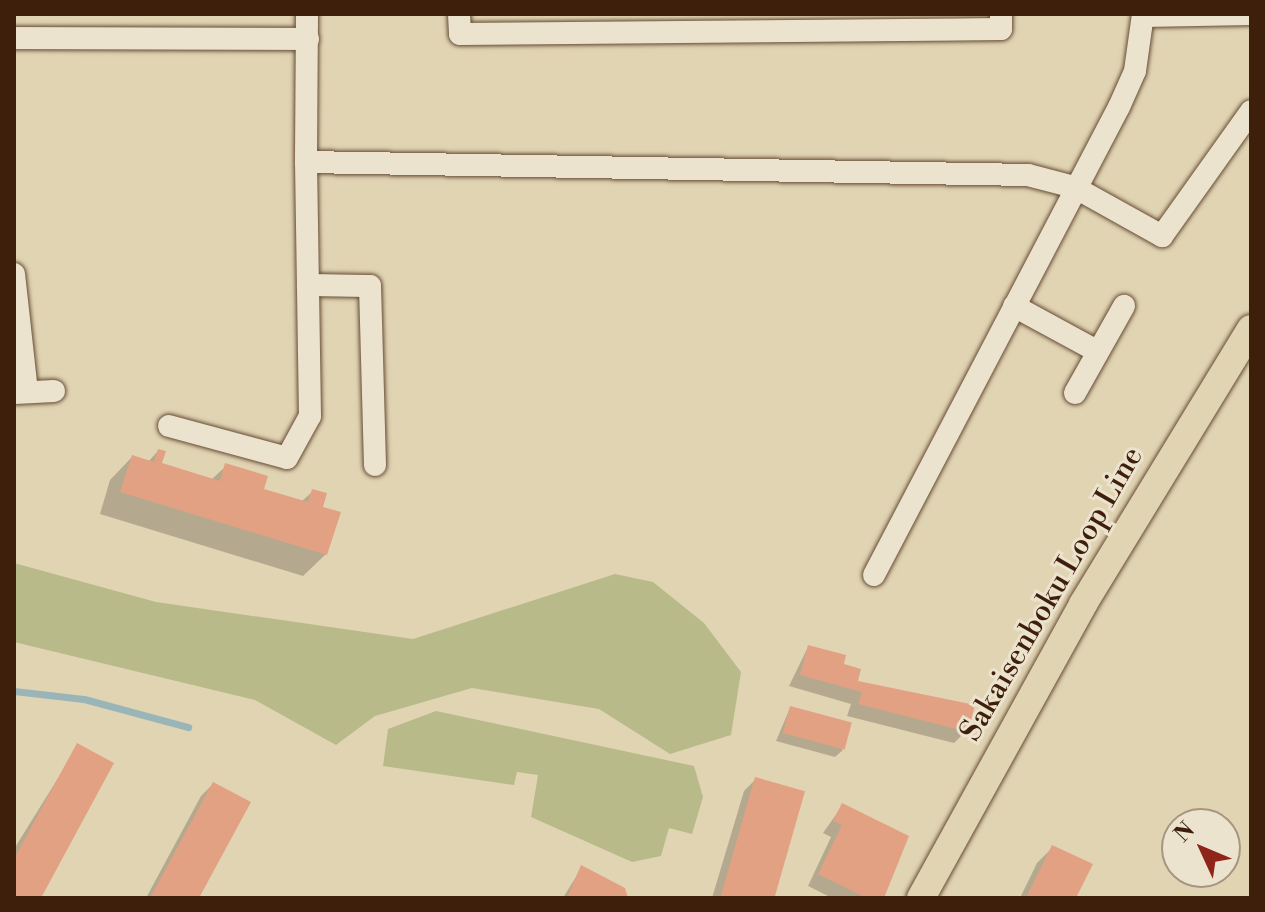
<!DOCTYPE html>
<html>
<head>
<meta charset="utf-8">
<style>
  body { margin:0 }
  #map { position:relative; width:1265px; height:912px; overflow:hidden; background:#e1d4b3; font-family:"Libre Bodoni",serif }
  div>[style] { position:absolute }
  .green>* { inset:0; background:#b8bb89 }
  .shadow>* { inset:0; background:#0003 }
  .stream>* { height:7px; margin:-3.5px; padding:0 3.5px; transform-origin:3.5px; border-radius:3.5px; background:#9ab5b8 }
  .building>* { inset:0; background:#e2a182; transform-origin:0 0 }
  .roads { filter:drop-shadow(0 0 2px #664c35) drop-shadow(0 0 2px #664c35) }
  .minor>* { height:22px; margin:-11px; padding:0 11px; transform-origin:11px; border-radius:11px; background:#ece3ce }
  .major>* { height:28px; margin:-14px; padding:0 14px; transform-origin:14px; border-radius:14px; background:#e1d4b3 }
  span { translate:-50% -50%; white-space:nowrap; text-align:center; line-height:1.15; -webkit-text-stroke:6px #ece3ce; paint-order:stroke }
  .street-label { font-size:30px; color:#3d1f0b }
  .frame { position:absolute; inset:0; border:16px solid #3d1f0b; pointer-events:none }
  .north { position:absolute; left:1161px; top:808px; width:80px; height:80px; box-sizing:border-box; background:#ece3ce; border:2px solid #a69580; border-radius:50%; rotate:314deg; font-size:22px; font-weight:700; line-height:32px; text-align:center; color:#3d1f0b }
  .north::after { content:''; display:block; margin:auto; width:28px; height:36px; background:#8f2418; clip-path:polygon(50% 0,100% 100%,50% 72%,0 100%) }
</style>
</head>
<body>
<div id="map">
  <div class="green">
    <i style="clip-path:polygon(14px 563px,156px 602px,413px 639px,615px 574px,653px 582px,704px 623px,741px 672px,731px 735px,670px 754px,599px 709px,472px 688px,375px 716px,336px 745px,255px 700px,14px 642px)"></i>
    <i style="clip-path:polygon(436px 711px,694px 766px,703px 797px,692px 834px,669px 828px,661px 856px,632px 862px,531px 817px,538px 775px,517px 772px,514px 785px,383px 766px,388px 729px)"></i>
  </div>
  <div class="shadow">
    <i style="clip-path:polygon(158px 451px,160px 465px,211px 480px,226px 466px,261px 490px,301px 502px,313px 491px,326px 554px,303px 576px,100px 514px,110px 480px,132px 457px,148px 462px)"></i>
    <i style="clip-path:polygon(808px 647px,856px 682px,966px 731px,954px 743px,847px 716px,851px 704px,789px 686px)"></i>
    <i style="clip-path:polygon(790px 708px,843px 750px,835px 757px,776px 741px)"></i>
    <i style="clip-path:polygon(78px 746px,39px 898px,14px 898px,14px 849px)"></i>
    <i style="clip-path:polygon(756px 779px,773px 898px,712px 898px,744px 791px)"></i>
    <i style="clip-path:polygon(213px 784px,197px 898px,146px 898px,201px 796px)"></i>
    <i style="clip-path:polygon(842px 806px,881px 898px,832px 898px,808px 886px,831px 837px,823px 833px)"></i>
    <i style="clip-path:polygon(1053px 847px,1074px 898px,1020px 898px,1037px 863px)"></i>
    <i style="clip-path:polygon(582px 867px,626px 898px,563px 898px)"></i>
  </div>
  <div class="stream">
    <i style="left:14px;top:691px;width:70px;rotate:6.5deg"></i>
    <i style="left:84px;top:699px;width:108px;rotate:15.1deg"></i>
  </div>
  <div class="building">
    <i style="clip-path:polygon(158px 449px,166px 451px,162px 463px,220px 481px,225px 463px,268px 476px,264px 489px,308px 502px,312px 489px,327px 493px,323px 507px,341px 512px,327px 555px,120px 492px,132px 455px,154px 462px)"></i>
    <i style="clip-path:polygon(808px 645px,846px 655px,844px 664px,861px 669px,858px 681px,975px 705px,968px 732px,858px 704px,862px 692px,800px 675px)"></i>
    <i style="left:790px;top:706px;width:64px;height:28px;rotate:15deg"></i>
    <i style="clip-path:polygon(77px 743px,114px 763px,41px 898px,14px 898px,14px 859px)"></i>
    <i style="left:755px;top:777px;width:52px;height:126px;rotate:16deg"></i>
    <i style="clip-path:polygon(213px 782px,251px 802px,199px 898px,150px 898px)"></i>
    <i style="clip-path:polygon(842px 803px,909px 836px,884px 898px,867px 898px,818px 874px,842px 825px,833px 821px)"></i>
    <i style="clip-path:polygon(1052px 845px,1093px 864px,1076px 898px,1026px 898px)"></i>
    <i style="clip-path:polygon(581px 865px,625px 888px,628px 898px,567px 898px)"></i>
  </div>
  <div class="roads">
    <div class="minor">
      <i style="left:307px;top:14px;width:148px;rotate:90.4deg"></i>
      <i style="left:306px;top:162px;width:722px;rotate:1.03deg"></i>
      <i style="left:1028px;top:175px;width:48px;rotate:14.6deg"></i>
      <i style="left:1074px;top:187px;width:101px;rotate:29.1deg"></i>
      <i style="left:1162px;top:236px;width:153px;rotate:-54.5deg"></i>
      <i style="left:459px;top:14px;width:20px;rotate:87deg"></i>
      <i style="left:460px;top:34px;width:541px;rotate:-0.53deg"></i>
      <i style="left:1001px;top:29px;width:15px;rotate:-90deg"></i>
      <i style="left:1143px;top:16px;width:108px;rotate:-1.1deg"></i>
      <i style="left:14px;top:38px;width:294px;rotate:0.2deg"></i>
      <i style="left:14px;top:274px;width:118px;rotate:83.7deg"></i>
      <i style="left:308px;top:285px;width:62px;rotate:0.9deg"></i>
      <i style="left:370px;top:286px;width:179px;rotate:88.4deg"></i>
      <i style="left:1014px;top:306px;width:94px;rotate:28.5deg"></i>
      <i style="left:15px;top:393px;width:39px;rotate:-3deg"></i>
      <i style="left:1075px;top:393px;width:100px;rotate:-60.6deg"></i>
      <i style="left:169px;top:426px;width:122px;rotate:15.2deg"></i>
      <i style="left:287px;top:458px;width:48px;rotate:-61.3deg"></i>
      <i style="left:310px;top:416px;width:254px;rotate:-90.9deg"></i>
      <i style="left:874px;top:575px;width:528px;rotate:-62.37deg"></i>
      <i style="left:1119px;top:107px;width:39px;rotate:-66deg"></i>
      <i style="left:1135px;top:71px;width:58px;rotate:-82deg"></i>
    </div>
    <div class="major">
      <i style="left:921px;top:898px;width:336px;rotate:-61.1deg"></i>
      <i style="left:1083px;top:604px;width:322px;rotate:-58.6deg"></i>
    </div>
  </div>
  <div class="street-label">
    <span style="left:1052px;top:594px;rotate:-60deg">Sakaisenboku Loop Line</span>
  </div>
  <div class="frame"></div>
  <div class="north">N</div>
</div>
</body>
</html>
